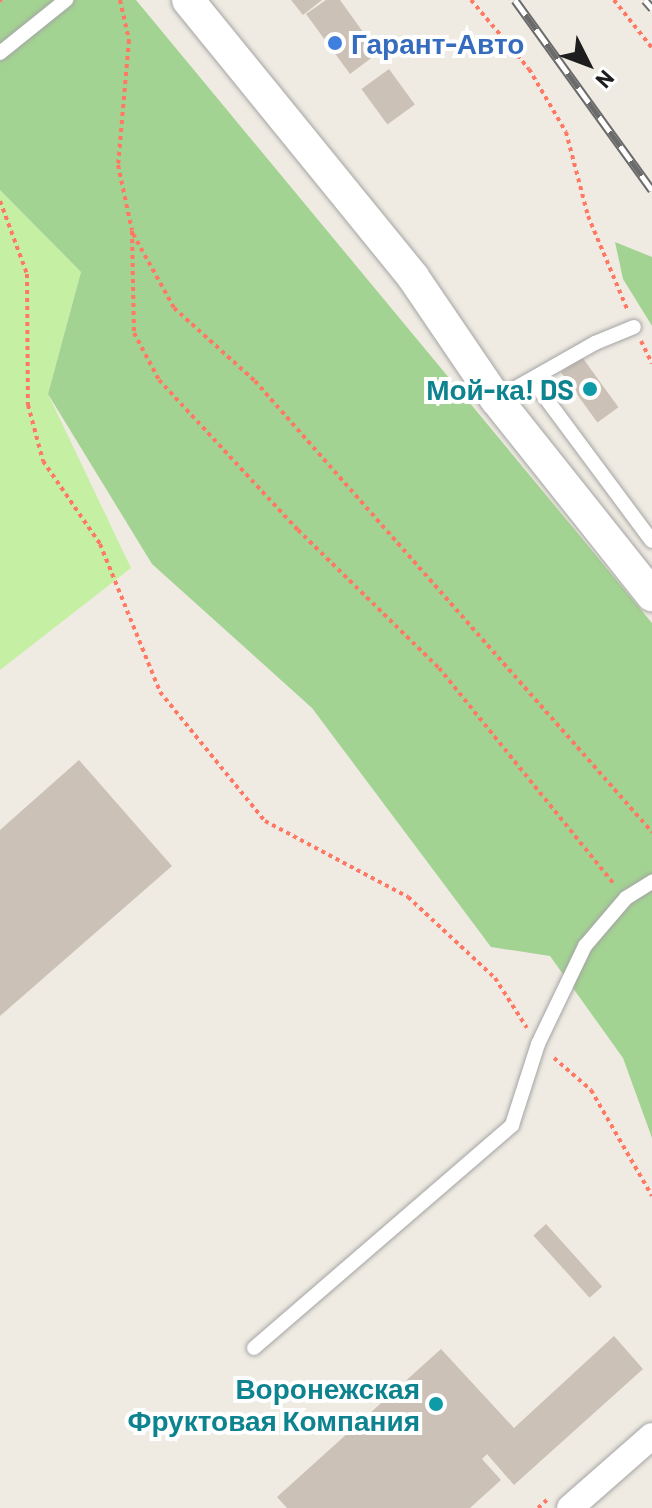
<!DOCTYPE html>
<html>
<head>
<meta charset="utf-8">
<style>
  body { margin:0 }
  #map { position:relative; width:652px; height:1508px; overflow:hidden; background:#efebe2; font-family:Barlow,sans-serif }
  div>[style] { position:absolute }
  .grass>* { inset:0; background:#c5efa2 }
  .forest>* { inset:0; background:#a3d392 }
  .building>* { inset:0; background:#cbc1b7; transform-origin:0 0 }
  .path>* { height:4px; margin-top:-2px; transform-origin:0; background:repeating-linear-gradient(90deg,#ff7863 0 4px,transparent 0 8px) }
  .roads { filter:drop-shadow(0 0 2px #a4a4a4) drop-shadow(0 0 2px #a4a4a4) }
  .service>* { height:14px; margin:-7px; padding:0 7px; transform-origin:7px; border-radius:7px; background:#fff }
  .minor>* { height:26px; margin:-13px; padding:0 13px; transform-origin:13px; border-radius:13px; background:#fff }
  .tertiary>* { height:32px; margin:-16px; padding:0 16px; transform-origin:16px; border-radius:16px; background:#fff }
  .rail>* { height:9px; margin-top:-4.5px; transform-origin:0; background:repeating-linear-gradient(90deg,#fff 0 18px,#6b6b6b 0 36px); box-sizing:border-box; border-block:2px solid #6b6b6b }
  .dots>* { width:22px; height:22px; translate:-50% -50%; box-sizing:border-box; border:4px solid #fff; border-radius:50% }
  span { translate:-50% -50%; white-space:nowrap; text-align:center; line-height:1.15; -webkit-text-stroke:8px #fff; paint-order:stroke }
  .shop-label { font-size:28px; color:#366cbe; font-weight:700 }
  .left { translate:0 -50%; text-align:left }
  .culture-label { font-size:28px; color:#0d838f; font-weight:700 }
  .right { translate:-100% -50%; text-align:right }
  .north { position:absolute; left:548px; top:24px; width:80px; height:80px; -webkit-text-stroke:6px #fff; paint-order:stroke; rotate:132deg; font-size:22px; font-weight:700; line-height:32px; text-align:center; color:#1d1d1d }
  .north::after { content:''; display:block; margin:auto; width:28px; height:36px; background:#1d1d1d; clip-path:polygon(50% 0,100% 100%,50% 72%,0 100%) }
</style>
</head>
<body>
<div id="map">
  <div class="grass">
    <i style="clip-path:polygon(0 190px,81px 272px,48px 394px,131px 568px,0 670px)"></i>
  </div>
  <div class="forest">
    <i style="clip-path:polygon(0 0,136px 0,652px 623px,652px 1138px,623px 1058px,550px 956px,491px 947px,312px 708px,152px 564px,48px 394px,81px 272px,0 190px)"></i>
    <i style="clip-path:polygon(615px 242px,652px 257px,652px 326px,623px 279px)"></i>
  </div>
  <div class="building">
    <i style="clip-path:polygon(291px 0,322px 0,303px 15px)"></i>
    <i style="clip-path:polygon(326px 0,340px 0,378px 53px,350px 74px,306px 14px)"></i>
    <i style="left:389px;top:69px;width:44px;height:34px;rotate:54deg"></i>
    <i style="left:582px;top:357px;width:62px;height:26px;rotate:54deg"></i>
    <i style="clip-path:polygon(79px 760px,172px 866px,0 1016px,0 830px)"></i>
    <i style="left:546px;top:1224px;width:84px;height:17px;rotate:48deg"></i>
    <i style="clip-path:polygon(614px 1336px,643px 1369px,514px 1485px,487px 1454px,482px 1459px,501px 1480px,470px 1508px,287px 1508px,277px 1497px,441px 1349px,514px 1428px)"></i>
  </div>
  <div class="path">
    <i style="left:120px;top:0;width:41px;rotate:77.3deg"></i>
    <i style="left:129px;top:40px;width:125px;rotate:95deg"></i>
    <i style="left:118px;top:165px;width:67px;rotate:78deg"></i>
    <i style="left:132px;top:231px;width:102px;rotate:88.9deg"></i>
    <i style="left:134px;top:333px;width:53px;rotate:62deg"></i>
    <i style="left:159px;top:380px;width:205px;rotate:47.2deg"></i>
    <i style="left:298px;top:530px;width:197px;rotate:44.4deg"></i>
    <i style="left:439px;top:668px;width:278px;rotate:51deg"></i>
    <i style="left:471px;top:0;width:90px;rotate:50deg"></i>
    <i style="left:529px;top:69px;width:73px;rotate:59.6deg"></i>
    <i style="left:566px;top:132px;width:87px;rotate:75.3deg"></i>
    <i style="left:588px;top:216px;width:103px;rotate:67.2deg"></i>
    <i style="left:614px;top:0;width:61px;rotate:51.6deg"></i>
    <i style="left:0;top:1px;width:2px;rotate:-27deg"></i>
    <i style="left:0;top:201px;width:78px;rotate:69.7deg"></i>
    <i style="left:27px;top:274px;width:131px;rotate:89.6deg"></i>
    <i style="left:28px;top:405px;width:58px;rotate:75deg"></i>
    <i style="left:43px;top:461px;width:101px;rotate:55.5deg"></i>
    <i style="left:100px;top:544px;width:160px;rotate:67.9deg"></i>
    <i style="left:160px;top:692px;width:166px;rotate:50.9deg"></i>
    <i style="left:265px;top:821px;width:162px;rotate:28deg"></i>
    <i style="left:408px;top:897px;width:119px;rotate:43deg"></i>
    <i style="left:495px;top:978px;width:59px;rotate:57.4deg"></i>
    <i style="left:133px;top:234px;width:85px;rotate:61deg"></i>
    <i style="left:174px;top:308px;width:109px;rotate:42deg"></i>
    <i style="left:255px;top:381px;width:601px;rotate:48.64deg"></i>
    <i style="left:641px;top:341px;width:25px;rotate:64deg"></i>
    <i style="left:554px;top:1058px;width:49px;rotate:40.9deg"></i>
    <i style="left:591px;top:1090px;width:122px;rotate:60.1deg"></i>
    <i style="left:538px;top:1508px;width:13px;rotate:-42deg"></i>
  </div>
  <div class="roads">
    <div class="service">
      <i style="left:0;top:53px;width:85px;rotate:-38.8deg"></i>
      <i style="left:533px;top:381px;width:199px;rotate:53.4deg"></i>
      <i style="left:496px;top:399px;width:114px;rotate:-29.5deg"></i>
      <i style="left:595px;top:343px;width:42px;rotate:-22.3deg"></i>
      <i style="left:254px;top:1348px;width:341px;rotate:-40.8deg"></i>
      <i style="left:512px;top:1125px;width:85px;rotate:-72.2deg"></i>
      <i style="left:538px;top:1044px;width:109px;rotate:-64.4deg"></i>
      <i style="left:585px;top:946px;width:63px;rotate:-49.5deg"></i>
      <i style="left:626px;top:898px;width:31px;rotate:-32deg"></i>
    </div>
    <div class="minor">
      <i style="left:570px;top:1508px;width:109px;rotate:-41.3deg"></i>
    </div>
    <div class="tertiary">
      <i style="left:188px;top:0;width:357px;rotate:50.9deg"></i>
      <i style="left:413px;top:277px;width:148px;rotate:55.8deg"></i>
      <i style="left:496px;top:399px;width:251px;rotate:51.5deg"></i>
    </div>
  </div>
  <div class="rail">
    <i style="left:515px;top:0;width:234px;rotate:54.2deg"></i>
    <i style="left:645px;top:0;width:11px;rotate:49deg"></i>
  </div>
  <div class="dots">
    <i style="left:335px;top:43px;background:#3f7fe0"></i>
    <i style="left:590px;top:389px;background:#0f9aa8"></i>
    <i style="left:436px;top:1404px;background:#0f9aa8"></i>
  </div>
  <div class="shop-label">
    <span class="left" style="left:351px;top:43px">Гарант-Авто</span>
  </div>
  <div class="culture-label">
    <span class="right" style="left:574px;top:389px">Мой-ка! DS</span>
    <span class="right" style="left:420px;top:1404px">Воронежская<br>Фруктовая Компания</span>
  </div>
  <div class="north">N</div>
</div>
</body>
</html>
